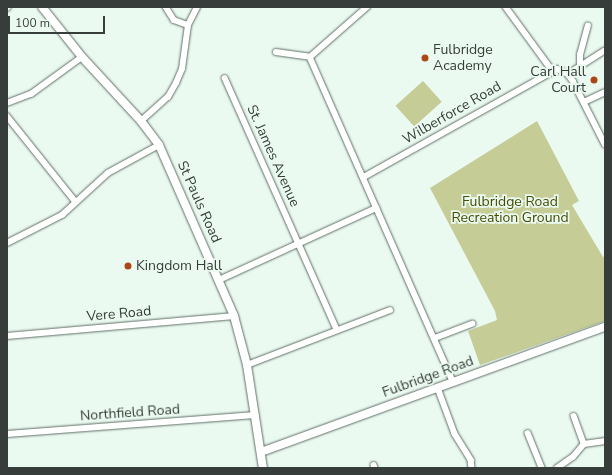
<!DOCTYPE html>
<html>
<head>
<meta charset="utf-8">
<style>
  body { margin:0 }
  #map { position:relative; width:612px; height:475px; overflow:hidden; background:#eafaf1; font-family:"Nunito Sans",sans-serif }
  div>[style] { position:absolute }
  .green>* { inset:0; background:#c5cc96; transform-origin:0 0 }
  .roads { filter:drop-shadow(0 0 1px #616f67) drop-shadow(0 0 1px #616f67) }
  .street>* { height:5.5px; margin:-2.75px; padding:0 2.75px; transform-origin:2.75px; border-radius:2.75px; background:#fff }
  .secondary>* { height:8px; margin:-4px; padding:0 4px; transform-origin:4px; border-radius:4px; background:#fff }
  .dots>* { width:11px; height:11px; translate:-50% -50%; box-sizing:border-box; border:2px solid #eafaf1; border-radius:50% }
  span { translate:-50% -50%; white-space:nowrap; text-align:center; line-height:1.15; -webkit-text-stroke:3.5px #eafaf1; paint-order:stroke }
  .poi-label { font-size:14px; color:#373d3a }
  .left { translate:0 -50%; text-align:left }
  .right { translate:-100% -50%; text-align:right }
  .street-label { font-size:14px; color:#373d3a }
  .park-label { font-size:14px; color:#474c00 }
  .frame { position:absolute; inset:0; border:8px solid #373d3a; pointer-events:none }
  .scale { position:absolute; left:8px; top:16px; width:97px; height:18px; box-sizing:border-box; border:2px solid #373d3a; border-top:0; padding-left:5px; font-size:12px; line-height:14px; white-space:nowrap; color:#373d3a; -webkit-text-stroke:3px #eafaf1; paint-order:stroke }
</style>
</head>
<body>
<div id="map">
  <div class="green">
    <i style="left:423px;top:81px;width:28px;height:37px;rotate:48deg"></i>
    <i style="clip-path:polygon(537px 121px,579px 201px,572px 205px,603px 257px,605px 256px,605px 321px,480px 365px,468px 331px,497px 320px,495px 311px,430px 188px)"></i>
  </div>
  <div class="roads">
    <div class="street">
      <i style="left:166px;top:7px;width:15px;rotate:58deg"></i>
      <i style="left:174px;top:20px;width:15px;rotate:20deg"></i>
      <i style="left:506px;top:7px;width:78px;rotate:53.9deg"></i>
      <i style="left:7px;top:8px;width:1px;rotate:-45deg"></i>
      <i style="left:276px;top:52px;width:34px;rotate:8deg"></i>
      <i style="left:310px;top:57px;width:354px;rotate:66.2deg"></i>
      <i style="left:310px;top:57px;width:76px;rotate:-41.3deg"></i>
      <i style="left:580px;top:64px;width:9px;rotate:-90deg"></i>
      <i style="left:580px;top:55px;width:30px;rotate:-75deg"></i>
      <i style="left:568px;top:74px;width:43px;rotate:-32.6deg"></i>
      <i style="left:225px;top:78px;width:275px;rotate:66deg"></i>
      <i style="left:584px;top:102px;width:23px;rotate:-25deg"></i>
      <i style="left:7px;top:103px;width:26px;rotate:-21deg"></i>
      <i style="left:31px;top:94px;width:63px;rotate:-36deg"></i>
      <i style="left:7px;top:116px;width:110px;rotate:51.3deg"></i>
      <i style="left:141px;top:121px;width:36px;rotate:-42deg"></i>
      <i style="left:168px;top:97px;width:16px;rotate:-60deg"></i>
      <i style="left:176px;top:83px;width:15px;rotate:-67deg"></i>
      <i style="left:182px;top:69px;width:44px;rotate:-82.2deg"></i>
      <i style="left:188px;top:25px;width:20px;rotate:-63deg"></i>
      <i style="left:364px;top:177px;width:221px;rotate:-29.2deg"></i>
      <i style="left:557px;top:69px;width:12px;rotate:24deg"></i>
      <i style="left:568px;top:74px;width:9px;rotate:54deg"></i>
      <i style="left:573px;top:81px;width:71px;rotate:63.1deg"></i>
      <i style="left:7px;top:243px;width:62px;rotate:-27deg"></i>
      <i style="left:62px;top:215px;width:62px;rotate:-42.4deg"></i>
      <i style="left:108px;top:173px;width:58px;rotate:-28.8deg"></i>
      <i style="left:219px;top:280px;width:173px;rotate:-24.6deg"></i>
      <i style="left:7px;top:336px;width:228px;rotate:-5deg"></i>
      <i style="left:435px;top:338px;width:40px;rotate:-21deg"></i>
      <i style="left:247px;top:365px;width:153px;rotate:-21deg"></i>
      <i style="left:438px;top:388px;width:49px;rotate:69.7deg"></i>
      <i style="left:455px;top:434px;width:31px;rotate:58deg"></i>
      <i style="left:471px;top:460px;width:8px;rotate:83deg"></i>
      <i style="left:574px;top:416px;width:30px;rotate:70deg"></i>
      <i style="left:528px;top:433px;width:38px;rotate:68deg"></i>
      <i style="left:7px;top:434px;width:249px;rotate:-4.4deg"></i>
      <i style="left:374px;top:465px;width:3px;rotate:72deg"></i>
      <i style="left:557px;top:468px;width:19px;rotate:-35deg"></i>
      <i style="left:573px;top:457px;width:17px;rotate:-50deg"></i>
      <i style="left:584px;top:444px;width:21px;rotate:-8deg"></i>
    </div>
    <div class="secondary">
      <i style="left:42px;top:7px;width:64px;rotate:51.3deg"></i>
      <i style="left:82px;top:57px;width:87px;rotate:47.3deg"></i>
      <i style="left:141px;top:121px;width:30px;rotate:53deg"></i>
      <i style="left:159px;top:145px;width:187px;rotate:66.3deg"></i>
      <i style="left:234px;top:316px;width:51px;rotate:75.1deg"></i>
      <i style="left:247px;top:365px;width:104px;rotate:81.2deg"></i>
      <i style="left:261px;top:452px;width:366px;rotate:-20deg"></i>
    </div>
  </div>
  <div class="dots">
    <i style="left:425px;top:58px;background:#ac4816"></i>
    <i style="left:594px;top:80px;background:#ac4816"></i>
    <i style="left:128px;top:266px;background:#ac4816"></i>
  </div>
  <div class="poi-label">
    <span class="left" style="left:433px;top:58px">Fulbridge<br>Academy</span>
    <span class="right" style="left:586px;top:80px">Carl Hall<br>Court</span>
    <span class="left" style="left:136px;top:266px">Kingdom Hall</span>
  </div>
  <div class="street-label">
    <span style="left:452px;top:113px;rotate:-30deg">Wilberforce Road</span>
    <span style="left:273px;top:156px;rotate:66deg">St. James Avenue</span>
    <span style="left:199px;top:202px;rotate:66deg">St Pauls Road</span>
    <span style="left:119px;top:314px;rotate:-5deg">Vere Road</span>
    <span style="left:428px;top:377px;rotate:-20deg">Fulbridge Road</span>
    <span style="left:130px;top:413px;rotate:-4deg">Northfield Road</span>
  </div>
  <div class="park-label">
    <span style="left:510px;top:210px">Fulbridge Road<br>Recreation Ground</span>
  </div>
  <div class="frame"></div>
  <div class="scale">100 m</div>
</div>
</body>
</html>
